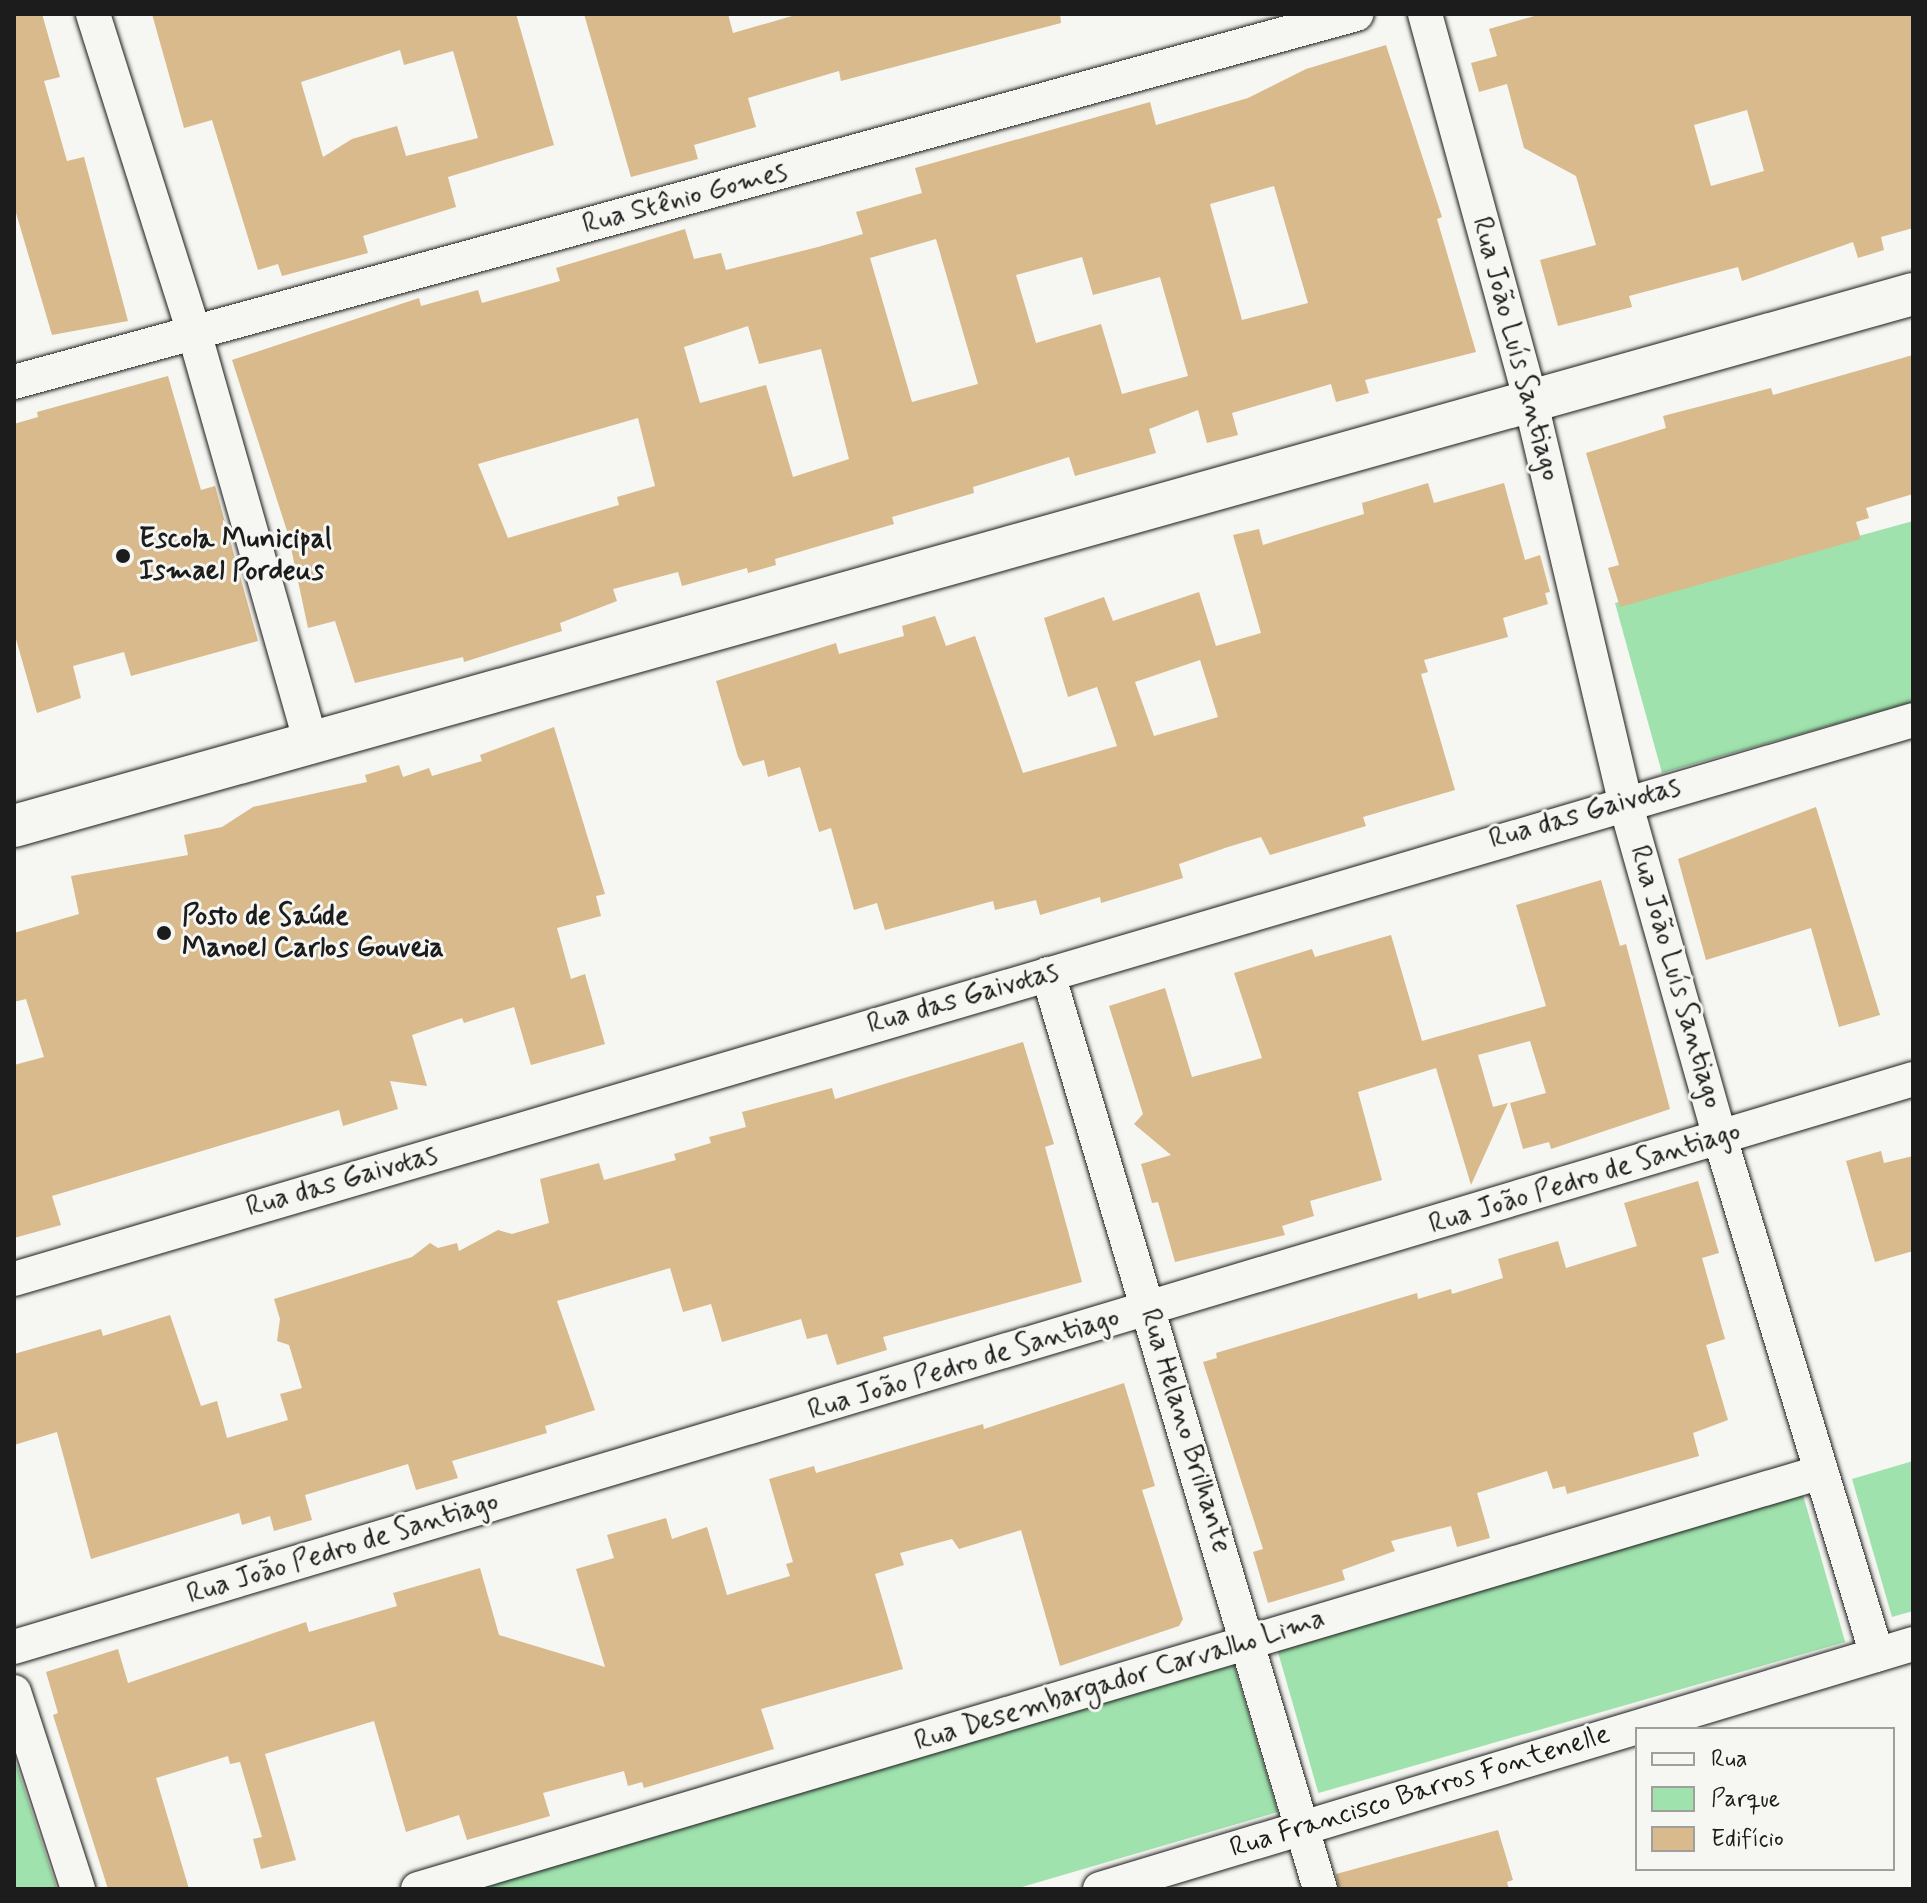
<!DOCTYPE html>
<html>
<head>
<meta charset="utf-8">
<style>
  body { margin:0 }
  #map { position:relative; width:1927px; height:1903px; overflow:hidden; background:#f6f6f2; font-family:Mynerve,sans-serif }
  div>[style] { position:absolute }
  .green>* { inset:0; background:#9fe2ad; transform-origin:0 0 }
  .building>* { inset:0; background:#d8ba8c }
  .roads { filter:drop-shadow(0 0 2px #1c1c1c) drop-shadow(0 0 2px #1c1c1c) }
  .minor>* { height:34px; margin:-17px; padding:0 17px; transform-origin:17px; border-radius:17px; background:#f6f6f2 }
  .tertiary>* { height:42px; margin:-21px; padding:0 21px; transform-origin:21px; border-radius:21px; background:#f6f6f2 }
  .dots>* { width:22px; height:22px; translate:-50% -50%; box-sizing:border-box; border:4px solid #f6f6f2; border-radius:50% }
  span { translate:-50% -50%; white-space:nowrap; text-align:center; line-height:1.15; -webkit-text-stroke:6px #f6f6f2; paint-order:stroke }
  .street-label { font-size:28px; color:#1c1c1c }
  .poi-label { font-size:28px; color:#1c1c1c; font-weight:700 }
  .left { translate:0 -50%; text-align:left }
  .frame { position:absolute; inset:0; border:16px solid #1c1c1c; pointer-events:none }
  .legend { position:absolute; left:1635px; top:1727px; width:260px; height:144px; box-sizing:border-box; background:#f6f6f2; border:2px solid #9f9f9c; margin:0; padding:10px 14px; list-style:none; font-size:24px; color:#1c1c1c }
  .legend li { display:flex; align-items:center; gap:16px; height:40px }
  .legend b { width:40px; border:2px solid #9f9f9c }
</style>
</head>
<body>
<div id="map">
  <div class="green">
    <i style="clip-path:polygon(1913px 521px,1913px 702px,1662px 773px,1615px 603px)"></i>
    <i style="clip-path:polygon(1913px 1461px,1913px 1611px,1892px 1617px,1852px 1479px)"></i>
    <i style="left:1803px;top:1495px;width:153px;height:548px;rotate:74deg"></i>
    <i style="clip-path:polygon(1234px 1665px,1278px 1812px,1015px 1889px,465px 1889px)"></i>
    <i style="clip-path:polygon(14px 1757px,57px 1889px,14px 1889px)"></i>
  </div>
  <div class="building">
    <i style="clip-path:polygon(14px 14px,42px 14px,60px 77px,44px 81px,67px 161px,84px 157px,128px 321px,52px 335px,14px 206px)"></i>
    <i style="clip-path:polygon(evenodd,152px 14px,516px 14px,554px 145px,448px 177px,456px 207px,363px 236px,368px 253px,282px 276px,278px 264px,258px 270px,212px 120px,184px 128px,152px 14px,400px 50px,404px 65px,453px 51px,478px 138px,406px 156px,397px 126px,352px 139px,323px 157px,301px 82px,400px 50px)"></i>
    <i style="clip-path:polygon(584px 14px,728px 14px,733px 33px,799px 14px,1060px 14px,1061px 23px,841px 81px,839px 71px,748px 98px,756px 127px,694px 145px,698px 159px,631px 177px)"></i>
    <i style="clip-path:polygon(evenodd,1541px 14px,1913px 14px,1913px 228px,1881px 237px,1884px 250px,1858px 258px,1853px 242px,1742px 281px,1738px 267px,1629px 296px,1632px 307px,1558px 326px,1540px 260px,1596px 245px,1576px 176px,1524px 148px,1507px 84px,1479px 92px,1471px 63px,1497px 56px,1489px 29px,1541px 14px,1747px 110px,1764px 171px,1711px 186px,1694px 125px,1747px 110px)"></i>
    <i style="clip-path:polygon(evenodd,1386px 45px,1442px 217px,1437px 219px,1476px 352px,1365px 380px,1369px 393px,1336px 402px,1331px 384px,1232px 413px,1238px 435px,1207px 443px,1198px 410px,1149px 429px,1156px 453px,1075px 476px,1069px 457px,973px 487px,974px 493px,892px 517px,894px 524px,775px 559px,776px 565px,748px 573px,747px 568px,682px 586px,678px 572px,613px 589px,617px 601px,560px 623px,562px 631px,464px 662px,463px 657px,355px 683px,335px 621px,308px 628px,288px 534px,232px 360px,419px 298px,421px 306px,478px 290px,482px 303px,560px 281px,556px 268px,685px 229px,694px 259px,721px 253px,726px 270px,818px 247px,863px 234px,856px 212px,922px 193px,915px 168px,1150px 102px,1156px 125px,1248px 98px,1306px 69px,1386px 45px,1274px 186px,1308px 303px,1242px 320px,1210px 204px,1274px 186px,1386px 45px,936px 239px,978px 384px,912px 402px,870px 258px,936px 239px,1386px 45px,1082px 257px,1093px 295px,1160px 277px,1188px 376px,1122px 394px,1101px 324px,1036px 343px,1016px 275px,1082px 257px,1386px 45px,748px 326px,759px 364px,821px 349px,849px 459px,793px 477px,766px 385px,700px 403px,684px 347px,748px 326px,1386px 45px,638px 418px,655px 486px,617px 497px,619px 505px,508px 538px,478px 464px,638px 418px)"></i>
    <i style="clip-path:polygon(1913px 355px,1913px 494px,1866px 508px,1869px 518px,1856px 522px,1861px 539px,1620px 607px,1608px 568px,1619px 565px,1586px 453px,1666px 428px,1663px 416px,1771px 388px,1773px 395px)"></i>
    <i style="clip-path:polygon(168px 376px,201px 490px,215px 486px,258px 641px,131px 676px,124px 652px,73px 666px,81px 698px,37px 713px,14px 632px,14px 424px,38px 417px,37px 412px)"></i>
    <i style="clip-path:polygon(evenodd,1428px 483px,1434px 503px,1504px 483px,1525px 560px,1540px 555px,1550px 592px,1545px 593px,1548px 604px,1503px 618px,1508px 637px,1424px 660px,1428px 672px,1421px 674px,1455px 790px,1363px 817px,1366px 826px,1270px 855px,1261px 837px,1228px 847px,1179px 864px,1183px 878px,1101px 903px,1100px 897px,1040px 915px,1036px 900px,995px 910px,993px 901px,885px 930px,877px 903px,854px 910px,831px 828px,819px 832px,800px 767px,768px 777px,764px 760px,743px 766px,738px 757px,716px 681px,836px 643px,839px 654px,904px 636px,902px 626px,935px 616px,946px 646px,975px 636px,1023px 773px,1117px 746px,1097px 687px,1068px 697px,1044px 618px,1104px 597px,1113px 621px,1199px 592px,1216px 646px,1261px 633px,1233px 535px,1259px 529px,1263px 545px,1364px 514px,1362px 503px,1428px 483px,1200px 660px,1218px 717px,1154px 736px,1135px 682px,1200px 660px)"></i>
    <i style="clip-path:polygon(554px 727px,605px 894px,596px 896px,601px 916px,557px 928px,571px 979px,585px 974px,605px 1044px,531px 1065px,514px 1007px,464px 1023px,462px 1018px,412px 1035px,427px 1086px,390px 1081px,398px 1109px,343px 1126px,339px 1110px,52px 1196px,61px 1225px,14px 1238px,14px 1065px,44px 1057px,26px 999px,14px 1002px,14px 933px,79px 914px,71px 876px,188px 855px,184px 835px,222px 827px,253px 807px,367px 782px,365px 775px,399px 765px,403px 777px,429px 768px,432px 776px,482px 761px,480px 755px)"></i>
    <i style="clip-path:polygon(1816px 807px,1880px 1015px,1839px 1027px,1811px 928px,1706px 960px,1678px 859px)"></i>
    <i style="clip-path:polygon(1601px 880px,1620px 946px,1626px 944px,1670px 1109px,1551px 1149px,1549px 1142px,1523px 1149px,1510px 1103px,1546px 1093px,1530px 1041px,1478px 1055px,1493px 1107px,1508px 1103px,1471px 1185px,1436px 1068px,1358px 1092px,1382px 1180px,1310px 1201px,1314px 1216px,1282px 1226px,1285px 1235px,1175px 1262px,1158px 1202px,1152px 1203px,1141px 1164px,1171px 1155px,1134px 1124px,1143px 1114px,1109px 1006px,1165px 988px,1192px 1077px,1262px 1058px,1234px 973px,1312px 949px,1315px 957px,1391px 935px,1422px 1041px,1546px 1006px,1516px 905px)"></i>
    <i style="clip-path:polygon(1023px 1042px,1054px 1144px,1045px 1147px,1082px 1282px,883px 1337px,887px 1350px,837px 1365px,827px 1334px,807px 1339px,801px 1319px,722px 1342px,711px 1304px,683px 1312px,670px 1268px,557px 1301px,595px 1410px,545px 1426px,547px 1433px,452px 1461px,458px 1478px,416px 1490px,408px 1464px,305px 1495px,312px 1520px,274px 1531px,270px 1516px,242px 1525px,239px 1513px,91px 1559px,57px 1432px,14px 1445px,14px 1354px,101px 1329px,103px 1336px,170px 1315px,201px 1406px,217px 1401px,227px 1438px,288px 1420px,280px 1394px,302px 1388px,289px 1345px,277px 1341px,280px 1319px,274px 1299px,412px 1257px,430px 1243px,438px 1248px,457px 1243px,459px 1251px,498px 1230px,512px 1234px,549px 1223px,540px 1179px,599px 1163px,604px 1180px,676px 1160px,674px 1154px,711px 1143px,709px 1137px,746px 1127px,742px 1112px,832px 1088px,835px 1099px)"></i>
    <i style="clip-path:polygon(1881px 1151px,1884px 1163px,1913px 1156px,1913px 1251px,1875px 1262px,1846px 1161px)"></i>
    <i style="clip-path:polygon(1698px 1181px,1719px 1253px,1702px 1258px,1725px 1339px,1706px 1345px,1728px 1420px,1693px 1433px,1699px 1456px,1567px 1494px,1565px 1486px,1553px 1489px,1547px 1471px,1477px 1493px,1490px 1538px,1457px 1547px,1451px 1526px,1391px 1541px,1395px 1551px,1342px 1570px,1345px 1580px,1268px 1603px,1253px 1552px,1263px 1549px,1203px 1362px,1217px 1358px,1216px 1353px,1417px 1293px,1418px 1299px,1451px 1289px,1452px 1294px,1503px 1278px,1498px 1259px,1558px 1241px,1566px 1268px,1637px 1246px,1624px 1203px)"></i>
    <i style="clip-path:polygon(1124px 1383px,1155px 1486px,1142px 1490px,1183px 1619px,1179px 1626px,1060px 1666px,1021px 1530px,959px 1549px,952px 1539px,900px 1553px,904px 1565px,875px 1574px,903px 1669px,761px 1709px,774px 1749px,644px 1788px,642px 1782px,628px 1786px,624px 1771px,543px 1793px,550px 1816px,467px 1840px,459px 1815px,406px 1832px,374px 1721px,265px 1754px,296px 1860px,261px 1869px,253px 1839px,262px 1837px,240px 1762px,230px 1764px,228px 1756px,156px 1778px,189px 1889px,108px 1889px,53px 1715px,58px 1713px,46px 1672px,118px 1649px,128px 1683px,306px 1622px,309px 1632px,397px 1606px,393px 1593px,480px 1568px,499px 1635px,605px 1667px,576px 1569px,614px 1558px,607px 1535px,666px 1518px,672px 1539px,707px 1527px,727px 1595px,790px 1576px,786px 1564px,793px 1562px,769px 1479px,814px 1466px,816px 1473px,983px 1424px,984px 1429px)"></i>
    <i style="clip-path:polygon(1498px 1830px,1513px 1880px,1507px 1882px,1509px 1889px,1339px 1889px,1336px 1874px)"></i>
  </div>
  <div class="roads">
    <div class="minor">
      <i style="left:93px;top:14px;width:334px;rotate:72.4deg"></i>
      <i style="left:194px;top:332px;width:427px;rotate:74.1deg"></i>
      <i style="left:1425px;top:14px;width:399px;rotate:74.7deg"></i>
      <i style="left:1530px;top:399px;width:414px;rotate:76.7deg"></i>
      <i style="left:1625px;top:802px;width:349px;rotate:74.2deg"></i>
      <i style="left:1720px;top:1138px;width:540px;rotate:73.11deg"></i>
      <i style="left:14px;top:382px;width:1392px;rotate:-15.33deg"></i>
      <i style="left:1048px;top:974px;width:955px;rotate:73.44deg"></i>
      <i style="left:14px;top:1279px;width:1980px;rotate:-16.4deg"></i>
      <i style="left:14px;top:1647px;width:1982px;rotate:-16.65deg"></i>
      <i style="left:14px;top:1692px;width:207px;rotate:72deg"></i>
      <i style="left:418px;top:1889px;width:1464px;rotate:-16.55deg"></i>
      <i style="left:1100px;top:1889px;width:849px;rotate:-16.77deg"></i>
    </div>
    <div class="tertiary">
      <i style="left:14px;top:826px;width:1972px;rotate:-15.65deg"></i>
    </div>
  </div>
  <div class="dots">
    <i style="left:123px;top:556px;background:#1c1c1c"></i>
    <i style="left:164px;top:933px;background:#1c1c1c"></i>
  </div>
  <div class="street-label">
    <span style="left:685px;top:199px;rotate:-15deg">Rua Stênio Gomes</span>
    <span style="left:1515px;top:349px;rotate:75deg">Rua João Luís Santiago</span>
    <span style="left:1585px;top:814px;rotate:-16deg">Rua das Gaivotas</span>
    <span style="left:1675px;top:977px;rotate:74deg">Rua João Luís Santiago</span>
    <span style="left:963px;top:999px;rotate:-16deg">Rua das Gaivotas</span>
    <span style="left:1585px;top:1179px;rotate:-17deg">Rua João Pedro de Santiago</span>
    <span style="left:342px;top:1182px;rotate:-16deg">Rua das Gaivotas</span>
    <span style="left:964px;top:1365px;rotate:-17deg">Rua João Pedro de Santiago</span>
    <span style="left:1185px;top:1431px;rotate:73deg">Rua Helano Brilhante</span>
    <span style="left:343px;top:1549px;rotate:-17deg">Rua João Pedro de Santiago</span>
    <span style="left:1120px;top:1681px;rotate:-17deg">Rua Desembargador Carvalho Lima</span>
    <span style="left:1420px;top:1792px;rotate:-17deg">Rua Francisco Barros Fontenelle</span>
  </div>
  <div class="poi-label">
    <span class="left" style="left:139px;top:556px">Escola Municipal<br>Ismael Pordeus</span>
    <span class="left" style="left:182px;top:933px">Posto de Saúde<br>Manoel Carlos Gouveia</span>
  </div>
  <div class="frame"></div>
  <ul class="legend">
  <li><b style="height:10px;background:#f6f6f2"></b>Rua</li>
  <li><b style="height:22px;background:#9fe2ad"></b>Parque</li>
  <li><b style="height:22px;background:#d8ba8c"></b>Edifício</li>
  </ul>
</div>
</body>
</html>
